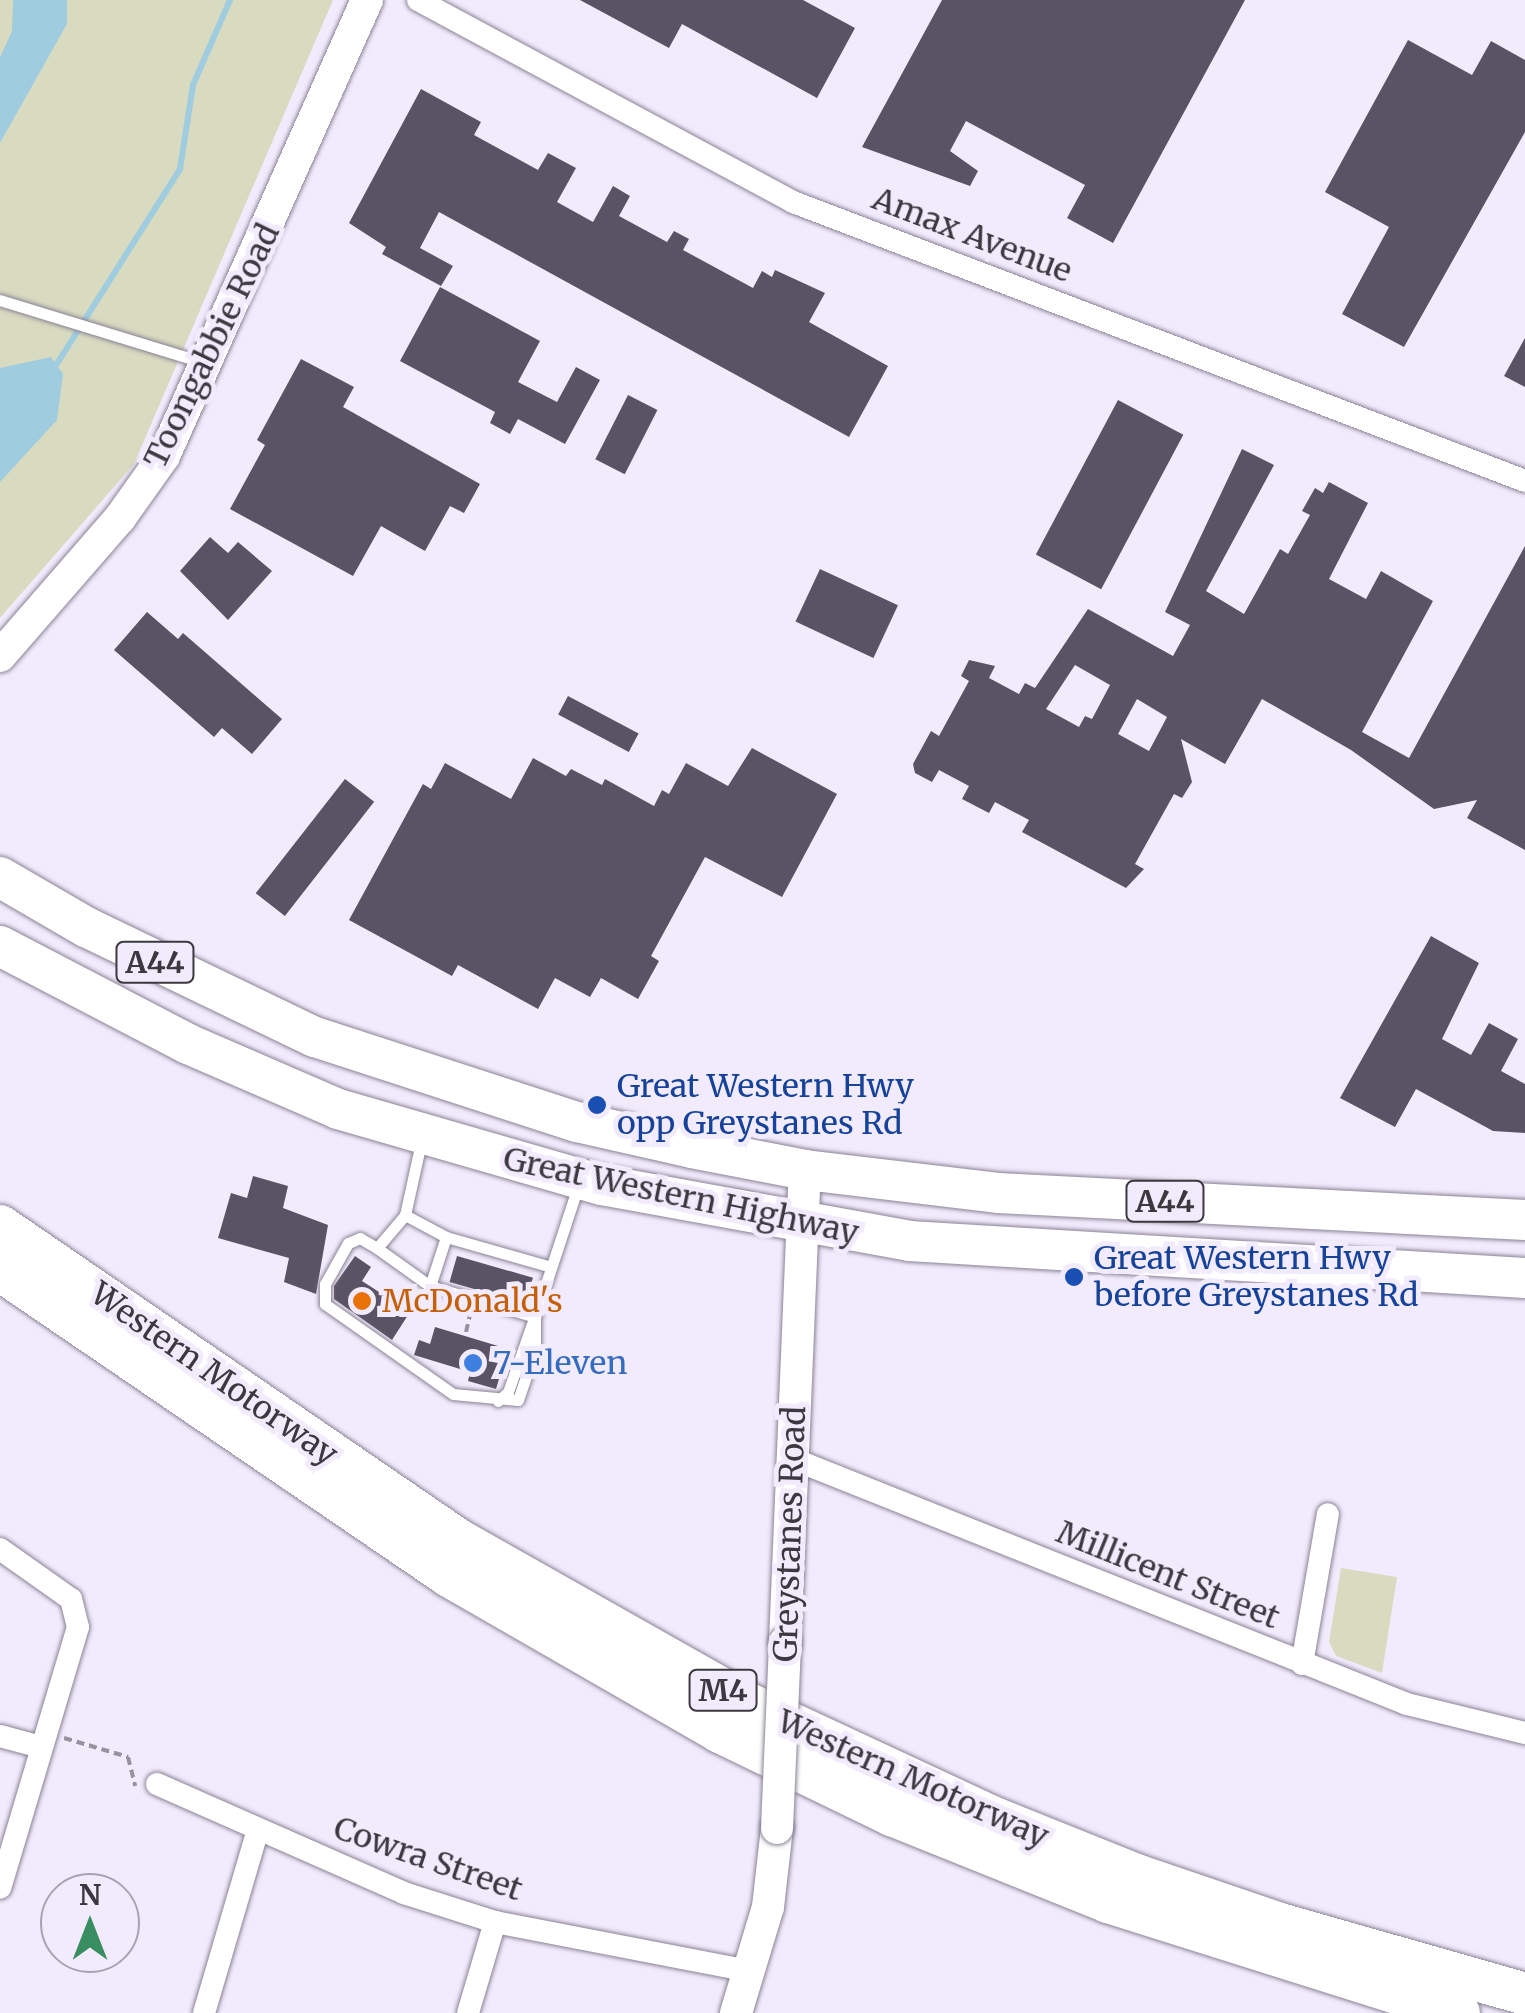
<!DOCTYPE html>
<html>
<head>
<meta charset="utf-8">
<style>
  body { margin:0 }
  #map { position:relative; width:1525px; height:2013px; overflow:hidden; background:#f2ebfd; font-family:Merriweather,serif }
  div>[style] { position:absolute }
  .green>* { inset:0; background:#d8dbc0 }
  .water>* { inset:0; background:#a0cce0 }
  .stream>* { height:6px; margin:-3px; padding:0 3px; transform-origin:3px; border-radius:3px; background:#a0cce0 }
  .building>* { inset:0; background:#5a5363; transform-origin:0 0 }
  .path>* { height:4px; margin-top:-2px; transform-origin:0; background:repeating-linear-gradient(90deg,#97929e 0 8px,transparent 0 13px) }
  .roads { filter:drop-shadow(0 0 2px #8a8394) drop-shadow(0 0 2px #8a8394) }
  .service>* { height:11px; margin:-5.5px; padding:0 5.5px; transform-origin:5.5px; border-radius:5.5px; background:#fff }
  .minor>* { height:22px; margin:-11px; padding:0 11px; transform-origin:11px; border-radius:11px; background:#fff }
  .secondary>* { height:32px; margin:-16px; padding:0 16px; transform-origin:16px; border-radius:16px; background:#fff }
  .trunk>* { height:40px; margin:-20px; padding:0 20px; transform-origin:20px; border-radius:20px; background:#fff }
  .motorway>* { height:42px; margin:-21px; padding:0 21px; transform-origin:21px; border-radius:21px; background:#fff }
  .bridges { filter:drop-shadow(0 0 2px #8a8394) drop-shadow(0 0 2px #8a8394) }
  .secondary-bridge>* { height:32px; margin:-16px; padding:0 16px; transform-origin:16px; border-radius:16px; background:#fff }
  .dots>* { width:28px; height:28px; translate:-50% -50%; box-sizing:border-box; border:5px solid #f2ebfd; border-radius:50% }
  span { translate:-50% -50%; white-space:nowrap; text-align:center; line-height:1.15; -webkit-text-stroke:10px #f2ebfd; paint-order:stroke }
  .shield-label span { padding:2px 8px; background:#f2ebfd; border:2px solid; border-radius:8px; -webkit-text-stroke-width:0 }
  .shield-label { font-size:30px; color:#3b383f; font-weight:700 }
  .street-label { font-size:32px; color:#3b383f }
  .transit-label { font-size:32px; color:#164399 }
  .left { translate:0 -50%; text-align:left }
  .food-label { font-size:32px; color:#c56008 }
  .shop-label { font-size:32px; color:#366cbe }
  .north { position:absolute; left:40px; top:1873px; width:100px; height:100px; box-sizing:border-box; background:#f2ebfd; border:2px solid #a9a3b1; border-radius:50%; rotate:0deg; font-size:28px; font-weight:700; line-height:40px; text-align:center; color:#3b383f }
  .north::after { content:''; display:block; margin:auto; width:35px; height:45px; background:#388d61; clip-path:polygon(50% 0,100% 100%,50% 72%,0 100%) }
</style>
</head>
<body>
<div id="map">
  <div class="green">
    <i style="clip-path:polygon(0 0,333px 0,134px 464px,0 618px)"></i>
    <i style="clip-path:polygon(1341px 1568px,1397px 1577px,1382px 1673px,1336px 1656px,1329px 1642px)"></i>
  </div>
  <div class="water">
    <i style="clip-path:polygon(13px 0,67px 0,67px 24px,0 143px,0 57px,12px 31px)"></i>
    <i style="clip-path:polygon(51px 357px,63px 374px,57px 420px,0 482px,0 368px)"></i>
  </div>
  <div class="stream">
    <i style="left:53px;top:370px;width:238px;rotate:-57.7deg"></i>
    <i style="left:180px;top:169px;width:85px;rotate:-81.2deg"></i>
    <i style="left:193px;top:85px;width:93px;rotate:-66.5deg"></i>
  </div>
  <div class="building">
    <i style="clip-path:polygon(580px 0,803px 0,855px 28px,817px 98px,682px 24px,669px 48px)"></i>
    <i style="clip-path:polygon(942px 0,1245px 0,1113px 243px,1067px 218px,1085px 185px,966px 121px,950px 151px,978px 171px,970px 186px,862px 147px)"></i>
    <i style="clip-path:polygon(1408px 40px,1472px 75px,1491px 41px,1525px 60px,1525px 132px,1404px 347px,1342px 314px,1389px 227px,1325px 192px)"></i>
    <i style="clip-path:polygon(421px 89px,481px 122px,474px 135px,538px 170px,548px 153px,576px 168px,557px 202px,593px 222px,613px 186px,630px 196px,619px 216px,667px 242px,674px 231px,689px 239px,683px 250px,753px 288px,762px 271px,772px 277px,775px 270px,825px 293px,809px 322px,888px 366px,849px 437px,439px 212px,420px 248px,453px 266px,441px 286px,382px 254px,386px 247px,349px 223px)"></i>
    <i style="clip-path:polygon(440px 287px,540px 341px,518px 382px,557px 402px,576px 367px,600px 380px,565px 444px,518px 419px,510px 434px,490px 423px,495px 412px,400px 361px)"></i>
    <i style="clip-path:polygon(1525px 338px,1525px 387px,1504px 376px)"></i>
    <i style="clip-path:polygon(301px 359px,354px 387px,343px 407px,480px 484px,464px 513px,450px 506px,425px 551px,381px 526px,353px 576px,230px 509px,265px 445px,257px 440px)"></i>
    <i style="left:628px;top:395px;width:33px;height:72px;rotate:27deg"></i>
    <i style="left:1118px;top:400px;width:74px;height:175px;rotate:28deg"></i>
    <i style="clip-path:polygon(evenodd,1242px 449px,1274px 465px,1206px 591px,1244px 614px,1280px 549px,1288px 554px,1310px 515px,1302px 511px,1315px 488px,1323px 493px,1329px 482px,1368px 503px,1329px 579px,1366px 599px,1381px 571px,1433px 601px,1362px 732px,1409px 758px,1525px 546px,1525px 850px,1467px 818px,1477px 800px,1434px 809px,1351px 750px,1262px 699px,1225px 764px,1181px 739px,1192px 782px,1182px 798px,1174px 794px,1135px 864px,1144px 869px,1126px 888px,1022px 832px,1029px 820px,995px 802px,989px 813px,962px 799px,969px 786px,939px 770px,932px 782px,915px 773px,913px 764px,931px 731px,939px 736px,969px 681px,961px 676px,969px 660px,995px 666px,989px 678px,1019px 694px,1025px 683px,1035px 688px,1088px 609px,1173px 656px,1190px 625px,1165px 612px,1242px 449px,1075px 665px,1110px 685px,1092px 719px,1085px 716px,1079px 727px,1046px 709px,1075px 665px,1242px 449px,1137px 699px,1167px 717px,1149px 751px,1118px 734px,1137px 699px)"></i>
    <i style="clip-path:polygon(210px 537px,228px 553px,238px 542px,272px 571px,228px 620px,180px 571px)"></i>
    <i style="left:820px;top:569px;width:86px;height:58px;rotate:25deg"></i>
    <i style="clip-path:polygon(147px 612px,178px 639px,183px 633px,282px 719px,252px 754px,222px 728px,214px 737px,114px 650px)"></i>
    <i style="left:568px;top:696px;width:80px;height:21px;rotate:28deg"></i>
    <i style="clip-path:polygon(752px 748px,837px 794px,782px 897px,705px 857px,651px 956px,659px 961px,638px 999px,601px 978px,590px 997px,555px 978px,538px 1009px,458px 965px,452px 976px,349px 920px,423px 784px,431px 789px,445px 763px,511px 799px,533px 758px,566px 776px,571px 769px,602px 785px,605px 779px,654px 806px,662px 790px,669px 794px,686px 763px,728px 786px)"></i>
    <i style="left:345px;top:779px;width:37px;height:145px;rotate:38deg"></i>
    <i style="clip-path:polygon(1431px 936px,1479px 963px,1442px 1039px,1471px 1055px,1489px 1023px,1518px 1039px,1501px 1071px,1525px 1084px,1525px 1133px,1493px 1131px,1416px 1089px,1395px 1127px,1340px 1098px)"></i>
    <i style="clip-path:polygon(253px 1176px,288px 1186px,283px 1208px,328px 1225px,316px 1294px,284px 1282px,289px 1258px,218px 1238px,231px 1193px,247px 1198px)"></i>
    <i style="clip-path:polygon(355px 1256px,371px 1267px,362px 1281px,410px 1312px,392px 1340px,334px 1299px,334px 1286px)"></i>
    <i style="left:457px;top:1256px;width:79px;height:27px;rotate:16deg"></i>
    <i style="clip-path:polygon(435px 1327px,508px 1349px,496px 1389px,468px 1381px,470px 1372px,414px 1355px,419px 1340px,430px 1344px)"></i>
  </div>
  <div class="path">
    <i style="left:466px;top:1332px;width:18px;rotate:-77deg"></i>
    <i style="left:64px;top:1738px;width:67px;rotate:16.5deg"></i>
    <i style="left:128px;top:1757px;width:30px;rotate:76deg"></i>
  </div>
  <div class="roads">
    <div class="service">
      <i style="left:0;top:300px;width:210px;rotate:17.1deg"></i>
      <i style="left:405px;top:1215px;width:75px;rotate:-77.6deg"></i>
      <i style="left:377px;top:1248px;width:20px;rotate:-150deg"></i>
      <i style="left:360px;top:1238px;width:13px;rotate:157deg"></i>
      <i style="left:348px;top:1243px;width:47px;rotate:119.3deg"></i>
      <i style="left:325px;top:1284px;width:20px;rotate:90deg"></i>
      <i style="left:325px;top:1304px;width:156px;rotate:35.1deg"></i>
      <i style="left:453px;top:1394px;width:65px;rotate:5.3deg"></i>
      <i style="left:518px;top:1400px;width:53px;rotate:-71.2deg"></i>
      <i style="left:535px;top:1350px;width:33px;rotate:-90deg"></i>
      <i style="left:548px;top:1266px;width:106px;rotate:-164.1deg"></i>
      <i style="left:446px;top:1237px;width:52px;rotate:108.1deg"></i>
      <i style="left:430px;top:1286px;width:109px;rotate:16.4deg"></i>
      <i style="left:535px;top:1317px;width:141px;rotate:-71.8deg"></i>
      <i style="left:430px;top:1286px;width:65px;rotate:-144.4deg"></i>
      <i style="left:377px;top:1248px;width:43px;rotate:-49.7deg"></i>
      <i style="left:405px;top:1215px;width:47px;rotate:28.2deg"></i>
      <i style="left:498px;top:1401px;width:13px;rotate:-42deg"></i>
      <i style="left:508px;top:1392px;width:75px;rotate:-70.6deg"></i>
    </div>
    <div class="minor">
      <i style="left:418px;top:0;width:426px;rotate:28.3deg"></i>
      <i style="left:793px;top:202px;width:783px;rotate:20.86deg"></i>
      <i style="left:793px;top:1459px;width:661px;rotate:21.75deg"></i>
      <i style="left:1407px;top:1704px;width:122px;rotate:13.8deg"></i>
      <i style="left:0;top:1549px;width:87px;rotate:35.2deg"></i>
      <i style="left:71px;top:1599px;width:29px;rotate:76deg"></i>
      <i style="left:78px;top:1627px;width:272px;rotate:106.6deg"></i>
      <i style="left:1302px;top:1664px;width:152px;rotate:-80.2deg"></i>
      <i style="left:0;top:1736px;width:42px;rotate:15deg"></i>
      <i style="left:157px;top:1784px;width:270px;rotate:23.8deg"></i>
      <i style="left:404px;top:1893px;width:96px;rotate:17.7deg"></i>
      <i style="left:495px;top:1922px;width:259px;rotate:10.9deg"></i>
      <i style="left:204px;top:2013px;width:191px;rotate:-73.6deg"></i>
      <i style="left:468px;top:2013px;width:95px;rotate:-73.5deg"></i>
    </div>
    <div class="secondary">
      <i style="left:0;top:656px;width:183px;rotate:-49deg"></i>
      <i style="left:120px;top:518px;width:76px;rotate:-54.6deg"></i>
      <i style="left:164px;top:456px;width:499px;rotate:-66deg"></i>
      <i style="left:785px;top:1642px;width:472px;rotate:-87.6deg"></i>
      <i style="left:736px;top:2013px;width:111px;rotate:-73.2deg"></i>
      <i style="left:768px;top:1907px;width:80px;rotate:-83.5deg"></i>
    </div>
    <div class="trunk">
      <i style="left:0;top:877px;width:99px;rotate:30.2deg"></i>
      <i style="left:86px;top:927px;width:254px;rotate:25.7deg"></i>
      <i style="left:315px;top:1037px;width:275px;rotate:18deg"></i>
      <i style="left:577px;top:1122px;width:118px;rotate:12.7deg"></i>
      <i style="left:692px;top:1148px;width:115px;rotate:11deg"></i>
      <i style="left:805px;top:1170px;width:194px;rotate:6.8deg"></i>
      <i style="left:998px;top:1193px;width:528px;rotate:2.93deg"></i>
      <i style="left:0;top:946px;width:212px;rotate:27.5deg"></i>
      <i style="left:188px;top:1044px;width:163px;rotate:23.4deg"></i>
      <i style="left:338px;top:1109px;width:275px;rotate:16.1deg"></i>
      <i style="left:602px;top:1185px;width:312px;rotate:10.3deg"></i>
      <i style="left:909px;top:1241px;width:617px;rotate:3.44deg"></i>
    </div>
    <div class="motorway">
      <i style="left:0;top:1226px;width:554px;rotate:34.41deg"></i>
      <i style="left:457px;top:1539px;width:338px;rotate:29.5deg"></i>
      <i style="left:751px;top:1705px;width:271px;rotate:24.9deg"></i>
      <i style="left:997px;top:1819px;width:150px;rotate:21.9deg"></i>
      <i style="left:1136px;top:1875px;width:152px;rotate:18.8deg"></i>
      <i style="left:1280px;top:1924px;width:255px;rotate:15.9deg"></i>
      <i style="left:0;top:1270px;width:543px;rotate:34.27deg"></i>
      <i style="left:449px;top:1576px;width:313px;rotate:29.9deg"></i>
      <i style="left:720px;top:1732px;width:191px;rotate:25.8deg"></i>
      <i style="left:892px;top:1815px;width:233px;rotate:21.9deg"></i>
      <i style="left:1108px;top:1902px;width:368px;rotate:17.5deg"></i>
    </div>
  </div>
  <div class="bridges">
    <div class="secondary-bridge">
      <i style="left:777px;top:1828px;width:186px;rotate:-87.5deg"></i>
    </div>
  </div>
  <div class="dots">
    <i style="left:597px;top:1105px;background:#1a4fb4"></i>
    <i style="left:1074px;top:1277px;background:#1a4fb4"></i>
    <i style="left:362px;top:1301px;background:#e8710a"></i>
    <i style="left:473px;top:1363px;background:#3f7fe0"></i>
  </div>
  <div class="shield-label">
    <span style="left:155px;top:962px">A44</span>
    <span style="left:1165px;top:1201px">A44</span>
    <span style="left:723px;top:1690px">M4</span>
  </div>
  <div class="street-label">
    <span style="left:972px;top:235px;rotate:21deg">Amax Avenue</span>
    <span style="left:212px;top:346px;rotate:-64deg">Toongabbie Road</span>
    <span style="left:681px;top:1196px;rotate:12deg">Great Western Highway</span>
    <span style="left:214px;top:1374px;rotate:35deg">Western Motorway</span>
    <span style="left:790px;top:1534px;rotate:-88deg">Greystanes Road</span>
    <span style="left:1168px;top:1575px;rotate:22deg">Millicent Street</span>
    <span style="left:913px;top:1779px;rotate:24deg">Western Motorway</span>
    <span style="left:428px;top:1859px;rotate:19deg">Cowra Street</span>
  </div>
  <div class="transit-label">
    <span class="left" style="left:617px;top:1105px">Great Western Hwy<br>opp Greystanes Rd</span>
    <span class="left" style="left:1094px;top:1277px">Great Western Hwy<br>before Greystanes Rd</span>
  </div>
  <div class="food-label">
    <span class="left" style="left:382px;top:1301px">McDonald's</span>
  </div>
  <div class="shop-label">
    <span class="left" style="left:493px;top:1363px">7-Eleven</span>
  </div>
  <div class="north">N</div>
</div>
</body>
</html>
